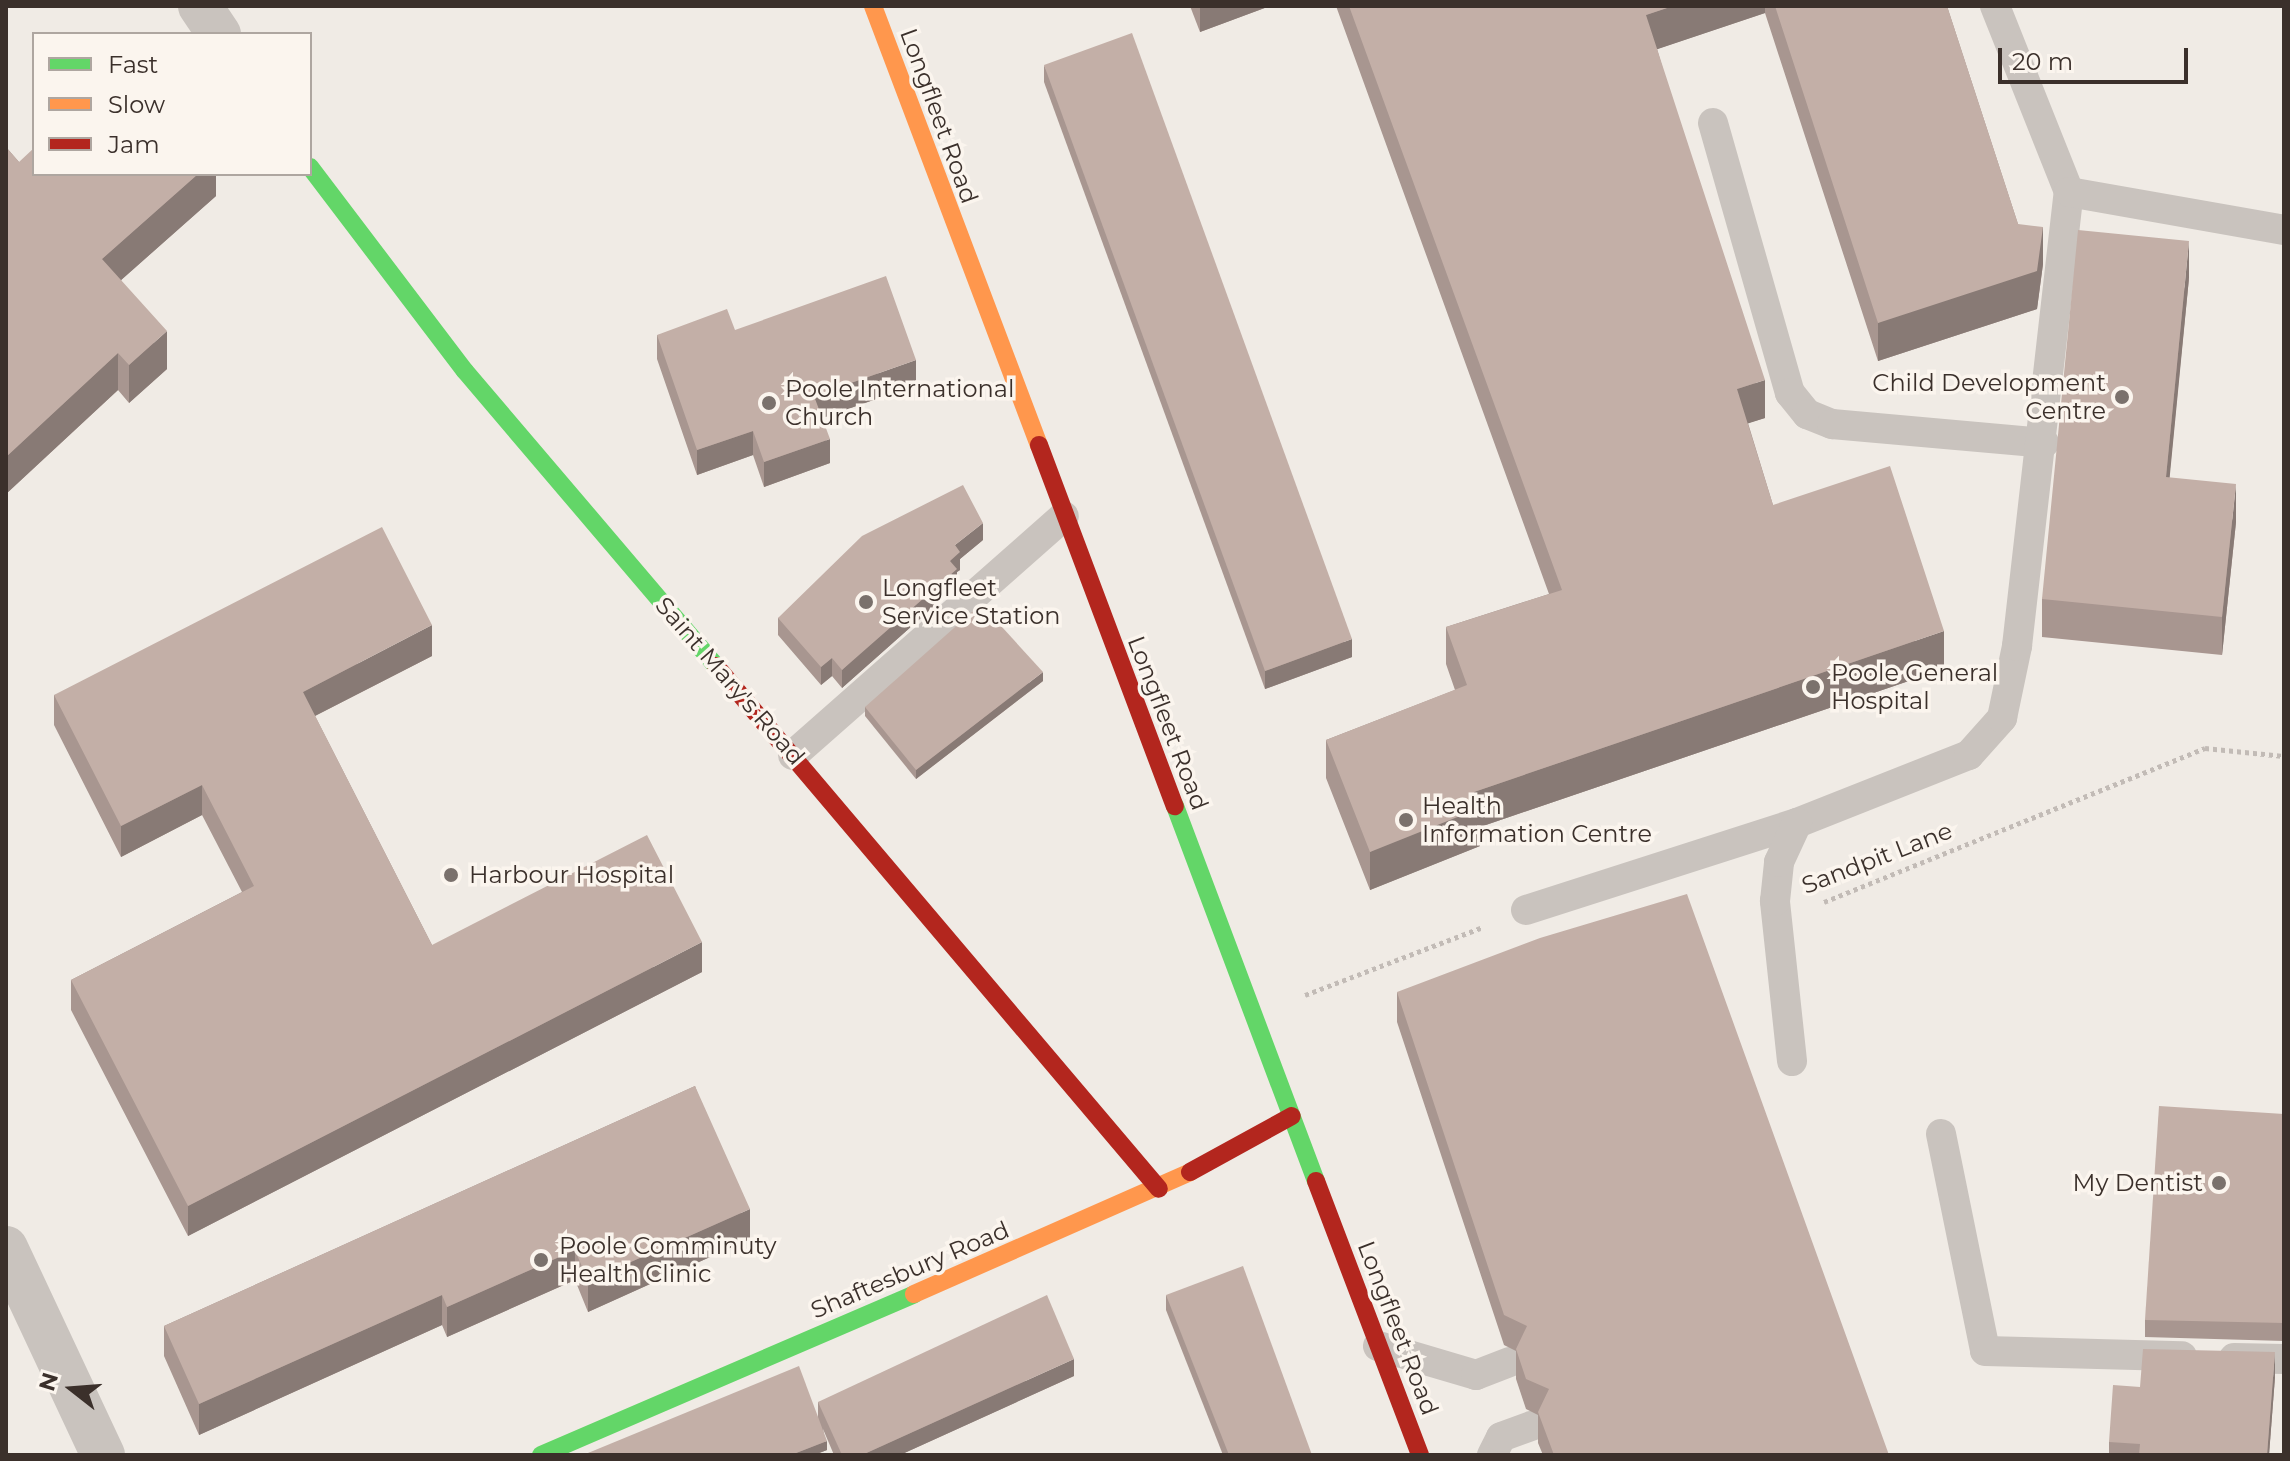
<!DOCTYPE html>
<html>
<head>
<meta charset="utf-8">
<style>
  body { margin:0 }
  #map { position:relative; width:2290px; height:1461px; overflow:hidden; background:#f0ebe5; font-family:Montserrat,sans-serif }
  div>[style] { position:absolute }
  .path>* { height:5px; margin-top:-2.5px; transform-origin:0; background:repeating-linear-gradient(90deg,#c2bbb6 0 4px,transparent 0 8px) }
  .lane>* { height:30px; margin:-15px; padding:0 15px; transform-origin:15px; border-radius:15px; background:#c9c3be }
  .street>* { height:44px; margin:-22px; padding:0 22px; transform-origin:22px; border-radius:22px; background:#c9c3be }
  .fast>* { height:18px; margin:-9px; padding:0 9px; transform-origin:9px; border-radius:9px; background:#63d668 }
  .slow>* { height:18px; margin:-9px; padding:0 9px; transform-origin:9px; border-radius:9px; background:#ff974d }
  .jam>* { height:18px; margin:-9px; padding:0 9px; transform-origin:9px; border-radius:9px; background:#b3261e }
  .wall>* { inset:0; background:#a89690 }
  .shaded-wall>* { inset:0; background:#887a75 }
  .building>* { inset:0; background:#c3afa7 }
  .dots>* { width:22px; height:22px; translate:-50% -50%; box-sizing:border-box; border:4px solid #fbf5ee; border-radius:50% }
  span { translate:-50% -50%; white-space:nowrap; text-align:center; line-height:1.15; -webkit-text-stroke:7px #fbf5ee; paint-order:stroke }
  .street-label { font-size:24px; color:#3b302b }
  .poi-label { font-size:24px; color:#3b302b }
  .right { translate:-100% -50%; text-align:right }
  .left { translate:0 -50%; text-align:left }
  .frame { position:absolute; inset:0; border:8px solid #3b302b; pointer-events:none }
  .legend { position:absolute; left:32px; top:32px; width:280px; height:144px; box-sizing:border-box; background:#fbf5ee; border:2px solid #aea6a0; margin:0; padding:10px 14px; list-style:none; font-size:24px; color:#3b302b }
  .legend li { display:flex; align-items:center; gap:16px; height:40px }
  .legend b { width:40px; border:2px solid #aea6a0 }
  .north { position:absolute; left:32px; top:1349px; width:80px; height:80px; -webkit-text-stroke:6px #fbf5ee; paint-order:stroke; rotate:287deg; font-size:22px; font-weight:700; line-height:32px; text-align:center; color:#3b302b }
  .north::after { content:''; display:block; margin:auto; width:28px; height:36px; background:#3b302b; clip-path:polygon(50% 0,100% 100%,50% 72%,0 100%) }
  .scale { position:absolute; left:1998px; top:48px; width:190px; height:36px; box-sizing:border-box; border:4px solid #3b302b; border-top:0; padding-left:10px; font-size:24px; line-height:28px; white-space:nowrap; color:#3b302b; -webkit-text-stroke:6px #fbf5ee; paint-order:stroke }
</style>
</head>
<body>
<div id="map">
  <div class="path">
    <i style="left:1824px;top:902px;width:411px;rotate:-22deg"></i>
    <i style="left:2205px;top:748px;width:79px;rotate:5.8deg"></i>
    <i style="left:1305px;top:995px;width:191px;rotate:-20.9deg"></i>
  </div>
  <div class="lane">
    <i style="left:1995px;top:6px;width:200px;rotate:68.3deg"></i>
    <i style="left:1713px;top:123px;width:281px;rotate:74.1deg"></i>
    <i style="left:1790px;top:393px;width:27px;rotate:51deg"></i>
    <i style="left:1807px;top:414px;width:27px;rotate:22deg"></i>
    <i style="left:1832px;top:424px;width:213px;rotate:5.1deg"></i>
    <i style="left:793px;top:755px;width:361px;rotate:-41.4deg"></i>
    <i style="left:1526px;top:910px;width:285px;rotate:-17.8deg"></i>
    <i style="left:1797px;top:823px;width:185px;rotate:-21.6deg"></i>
    <i style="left:1969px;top:755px;width:50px;rotate:-48.3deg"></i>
    <i style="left:2002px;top:718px;width:74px;rotate:-78.2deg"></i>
    <i style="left:2017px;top:646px;width:457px;rotate:-83.5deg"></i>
    <i style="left:2069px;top:192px;width:218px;rotate:10deg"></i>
    <i style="left:1792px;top:1061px;width:161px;rotate:-96.1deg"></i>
    <i style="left:1775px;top:901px;width:39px;rotate:-84deg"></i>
    <i style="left:1779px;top:862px;width:43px;rotate:-65.2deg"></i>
    <i style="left:1941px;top:1134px;width:221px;rotate:78.5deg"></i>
    <i style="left:1985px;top:1351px;width:197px;rotate:1.5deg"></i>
    <i style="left:1378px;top:1346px;width:102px;rotate:16.5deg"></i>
    <i style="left:1476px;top:1375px;width:36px;rotate:-21deg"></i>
    <i style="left:2234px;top:1358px;width:50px;rotate:1.1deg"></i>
    <i style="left:1492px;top:1455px;width:20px;rotate:-63deg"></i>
    <i style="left:1501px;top:1437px;width:33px;rotate:-20deg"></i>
  </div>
  <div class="street">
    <i style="left:200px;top:6px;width:34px;rotate:56deg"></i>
    <i style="left:6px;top:1248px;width:229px;rotate:64.9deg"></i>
  </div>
  <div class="fast">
    <i style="left:310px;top:167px;width:256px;rotate:52.8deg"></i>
    <i style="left:465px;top:371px;width:387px;rotate:49.6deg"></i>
    <i style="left:1175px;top:806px;width:401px;rotate:69.4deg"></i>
    <i style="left:541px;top:1455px;width:406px;rotate:-23.3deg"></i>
  </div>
  <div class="slow">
    <i style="left:873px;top:6px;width:469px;rotate:69.3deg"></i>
    <i style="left:914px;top:1294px;width:302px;rotate:-23.8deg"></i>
  </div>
  <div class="jam">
    <i style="left:1039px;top:445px;width:386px;rotate:69.4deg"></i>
    <i style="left:716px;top:666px;width:685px;rotate:49.73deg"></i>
    <i style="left:1190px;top:1172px;width:116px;rotate:-28.8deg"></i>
    <i style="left:1316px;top:1181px;width:293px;rotate:69.2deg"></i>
  </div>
  <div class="wall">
    <i style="clip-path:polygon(1190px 6px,1270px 6px,1200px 32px)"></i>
    <i style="clip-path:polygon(1336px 6px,1947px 6px,2018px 224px,2043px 264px,2037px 309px,1878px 361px,1765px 13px,1657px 49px,1765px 418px,1748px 423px,1773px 505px,1944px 669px,1480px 827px,1480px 846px,1370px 890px,1326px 778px,1326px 740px,1455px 690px,1446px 664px,1446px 627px,1549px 594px)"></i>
    <i style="clip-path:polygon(1044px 65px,1352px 657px,1265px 689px,1044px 82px)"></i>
    <i style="clip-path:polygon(6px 147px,19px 162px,216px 174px,216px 196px,121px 280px,167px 369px,129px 403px,118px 390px,6px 494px)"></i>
    <i style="clip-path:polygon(2189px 278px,2169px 478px,2236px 522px,2222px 655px,2042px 637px,2042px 599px)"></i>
    <i style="clip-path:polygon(735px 330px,916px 385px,822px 418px,830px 463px,764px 487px,753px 455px,697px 475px,657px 359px,657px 335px)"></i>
    <i style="clip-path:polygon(983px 540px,960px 559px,960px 570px,957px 572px,957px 586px,842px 688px,832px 676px,821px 685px,778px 635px,778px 618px)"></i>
    <i style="clip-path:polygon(432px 656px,315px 716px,432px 945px,702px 972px,188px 1236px,71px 1010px,71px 980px,242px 892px,202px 815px,121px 857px,54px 725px,54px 695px)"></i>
    <i style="clip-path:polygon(1043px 681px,916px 779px,865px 716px,865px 707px)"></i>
    <i style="clip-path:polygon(1397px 992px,1889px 1455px,1543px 1455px,1538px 1443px,1538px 1415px,1526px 1409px,1516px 1379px,1516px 1351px,1504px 1345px,1397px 1022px)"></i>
    <i style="clip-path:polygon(695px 1086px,750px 1239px,588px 1312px,575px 1280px,447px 1337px,442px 1325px,199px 1435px,164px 1356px,164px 1326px)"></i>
    <i style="clip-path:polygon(2284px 1114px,2284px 1341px,2145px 1337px,2145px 1320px)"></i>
    <i style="clip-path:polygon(1166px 1295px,1312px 1455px,1223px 1455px,1166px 1310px)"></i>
    <i style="clip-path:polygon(1074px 1376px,900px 1455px,834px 1455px,823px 1429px,827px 1450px,814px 1455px,588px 1455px,588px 1453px,818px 1418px,818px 1402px)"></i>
    <i style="clip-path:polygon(2275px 1377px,2269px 1455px,2109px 1455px,2109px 1442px,2140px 1387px)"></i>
  </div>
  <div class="shaded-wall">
    <i style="clip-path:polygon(1200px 6px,1270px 6px,1200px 32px)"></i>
    <i style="clip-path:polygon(1673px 6px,1765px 6px,1765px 13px,1646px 53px,1646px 15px)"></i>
    <i style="clip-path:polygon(198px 174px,216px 174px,216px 196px,102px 297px,102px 259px)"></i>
    <i style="clip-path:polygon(2043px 227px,2043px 264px,2037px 309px,1878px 361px,1878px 323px)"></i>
    <i style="clip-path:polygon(2189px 241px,2189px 278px,2166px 515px,2166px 477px)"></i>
    <i style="clip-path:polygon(167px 331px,167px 369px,129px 403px,129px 365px)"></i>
    <i style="clip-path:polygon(118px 353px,118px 390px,6px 494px,6px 457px)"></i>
    <i style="clip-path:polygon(916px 360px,916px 385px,814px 421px,814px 396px)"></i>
    <i style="clip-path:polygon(1765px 380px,1765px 418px,1737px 427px,1737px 389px)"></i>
    <i style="clip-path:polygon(753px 431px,753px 455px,697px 475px,697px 450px)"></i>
    <i style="clip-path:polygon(830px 439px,830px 463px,764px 487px,764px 462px)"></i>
    <i style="clip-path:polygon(2236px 484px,2236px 522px,2222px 655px,2222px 617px)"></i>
    <i style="clip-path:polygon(983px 523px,983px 540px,960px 559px,960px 570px,957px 572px,957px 586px,842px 688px,842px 670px,950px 561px,955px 545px)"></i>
    <i style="clip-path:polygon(432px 625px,432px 656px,303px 722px,303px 692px)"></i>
    <i style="clip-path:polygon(1944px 631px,1944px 669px,1480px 827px,1480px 846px,1370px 890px,1370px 852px,1474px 792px)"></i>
    <i style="clip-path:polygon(1352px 639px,1352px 657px,1265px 689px,1265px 671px)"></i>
    <i style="clip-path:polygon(832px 658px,832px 676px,821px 685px,821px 667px)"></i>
    <i style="clip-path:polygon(1043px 672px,1043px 681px,916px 779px,916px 770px)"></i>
    <i style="clip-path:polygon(202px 785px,202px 815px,121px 857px,121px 826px)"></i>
    <i style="clip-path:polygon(702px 942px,702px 972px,188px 1236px,188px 1206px)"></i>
    <i style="clip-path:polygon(750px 1209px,750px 1239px,588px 1312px,588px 1281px)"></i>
    <i style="clip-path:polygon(575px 1250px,575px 1280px,447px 1337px,447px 1307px)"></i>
    <i style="clip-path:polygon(442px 1295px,442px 1325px,199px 1435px,199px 1404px)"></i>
    <i style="clip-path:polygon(2275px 1352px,2275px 1377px,2269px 1455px,2267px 1455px)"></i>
    <i style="clip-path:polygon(1074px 1359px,1074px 1376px,900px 1455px,862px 1455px)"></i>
    <i style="clip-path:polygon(827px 1441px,827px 1450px,814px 1455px,791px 1455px)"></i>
  </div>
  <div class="building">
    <i style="clip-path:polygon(1349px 6px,1673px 6px,1646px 15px,1765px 380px,1737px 389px,1773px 505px,1890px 466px,1944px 631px,1474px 792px,1480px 808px,1370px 852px,1326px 740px,1467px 685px,1446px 627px,1562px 590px)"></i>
    <i style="clip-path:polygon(1775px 6px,1947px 6px,2018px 224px,2043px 227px,2037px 271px,1878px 323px)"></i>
    <i style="clip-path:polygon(1132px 33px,1352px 639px,1265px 671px,1044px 65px)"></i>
    <i style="clip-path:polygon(6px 147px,19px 162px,34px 148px,34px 174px,198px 174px,102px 259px,167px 331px,129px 365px,118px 353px,6px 457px)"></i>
    <i style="clip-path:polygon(2078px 230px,2189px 241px,2166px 477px,2236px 484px,2222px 617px,2042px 599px)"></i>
    <i style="clip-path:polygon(886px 276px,916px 360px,814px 396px,830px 439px,764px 462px,753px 431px,697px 450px,657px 335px,727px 309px,735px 330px)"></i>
    <i style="clip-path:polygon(963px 485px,983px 523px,955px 545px,960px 552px,950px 561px,957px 569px,842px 670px,832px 658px,821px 667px,778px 618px,862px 536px)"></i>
    <i style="clip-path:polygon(382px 527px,432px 625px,303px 692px,432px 945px,647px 835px,702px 942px,188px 1206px,71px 980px,254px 886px,202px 785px,121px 826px,54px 695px)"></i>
    <i style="clip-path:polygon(981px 604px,1043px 672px,916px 770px,865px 707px)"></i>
    <i style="clip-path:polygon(1687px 894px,1889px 1455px,1554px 1455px,1538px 1412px,1549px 1389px,1526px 1379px,1516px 1349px,1527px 1326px,1504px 1315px,1397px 992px,1540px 938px)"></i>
    <i style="clip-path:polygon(695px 1086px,750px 1209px,588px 1281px,575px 1250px,447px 1307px,442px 1295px,199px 1404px,164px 1326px)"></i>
    <i style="clip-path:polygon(2159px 1106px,2284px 1114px,2284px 1323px,2145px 1320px)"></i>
    <i style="clip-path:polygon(1243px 1266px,1312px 1455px,1229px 1455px,1166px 1295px)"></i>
    <i style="clip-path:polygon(1047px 1295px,1074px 1359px,862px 1455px,842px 1455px,818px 1402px)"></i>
    <i style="clip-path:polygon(2143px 1349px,2275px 1352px,2267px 1455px,2139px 1455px,2140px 1444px,2109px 1442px,2113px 1385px,2140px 1387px)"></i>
    <i style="clip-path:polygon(799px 1366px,827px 1441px,791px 1455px,589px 1455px,588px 1453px)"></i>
  </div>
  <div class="dots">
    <i style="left:2122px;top:397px;background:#7a716c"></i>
    <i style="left:769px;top:403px;background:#7a716c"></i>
    <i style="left:866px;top:602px;background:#7a716c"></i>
    <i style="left:1813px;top:687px;background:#7a716c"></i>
    <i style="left:1406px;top:820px;background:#7a716c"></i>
    <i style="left:451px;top:875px;background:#7a716c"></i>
    <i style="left:2219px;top:1183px;background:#7a716c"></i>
    <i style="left:541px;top:1260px;background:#7a716c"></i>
  </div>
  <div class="street-label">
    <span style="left:939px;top:116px;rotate:70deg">Longfleet Road</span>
    <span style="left:730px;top:681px;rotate:49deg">Saint Mary's Road</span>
    <span style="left:1168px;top:723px;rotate:69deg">Longfleet Road</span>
    <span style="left:1877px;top:858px;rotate:-21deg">Sandpit Lane</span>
    <span style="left:910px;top:1270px;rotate:-23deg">Shaftesbury Road</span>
    <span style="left:1398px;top:1328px;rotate:69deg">Longfleet Road</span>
  </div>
  <div class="poi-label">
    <span class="right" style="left:2106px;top:397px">Child Development<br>Centre</span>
    <span class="left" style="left:785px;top:403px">Poole International<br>Church</span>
    <span class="left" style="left:882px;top:602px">Longfleet<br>Service Station</span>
    <span class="left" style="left:1831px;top:687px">Poole General<br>Hospital</span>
    <span class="left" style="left:1422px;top:820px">Health<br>Information Centre</span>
    <span class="left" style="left:469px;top:875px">Harbour Hospital</span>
    <span class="right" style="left:2203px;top:1183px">My Dentist</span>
    <span class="left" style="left:559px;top:1260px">Poole Comminuty<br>Health Clinic</span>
  </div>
  <div class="frame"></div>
  <ul class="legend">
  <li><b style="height:10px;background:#63d668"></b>Fast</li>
  <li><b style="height:10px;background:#ff974d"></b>Slow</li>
  <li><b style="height:10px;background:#b3261e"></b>Jam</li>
  </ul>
  <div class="north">N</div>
  <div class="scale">20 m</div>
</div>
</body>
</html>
